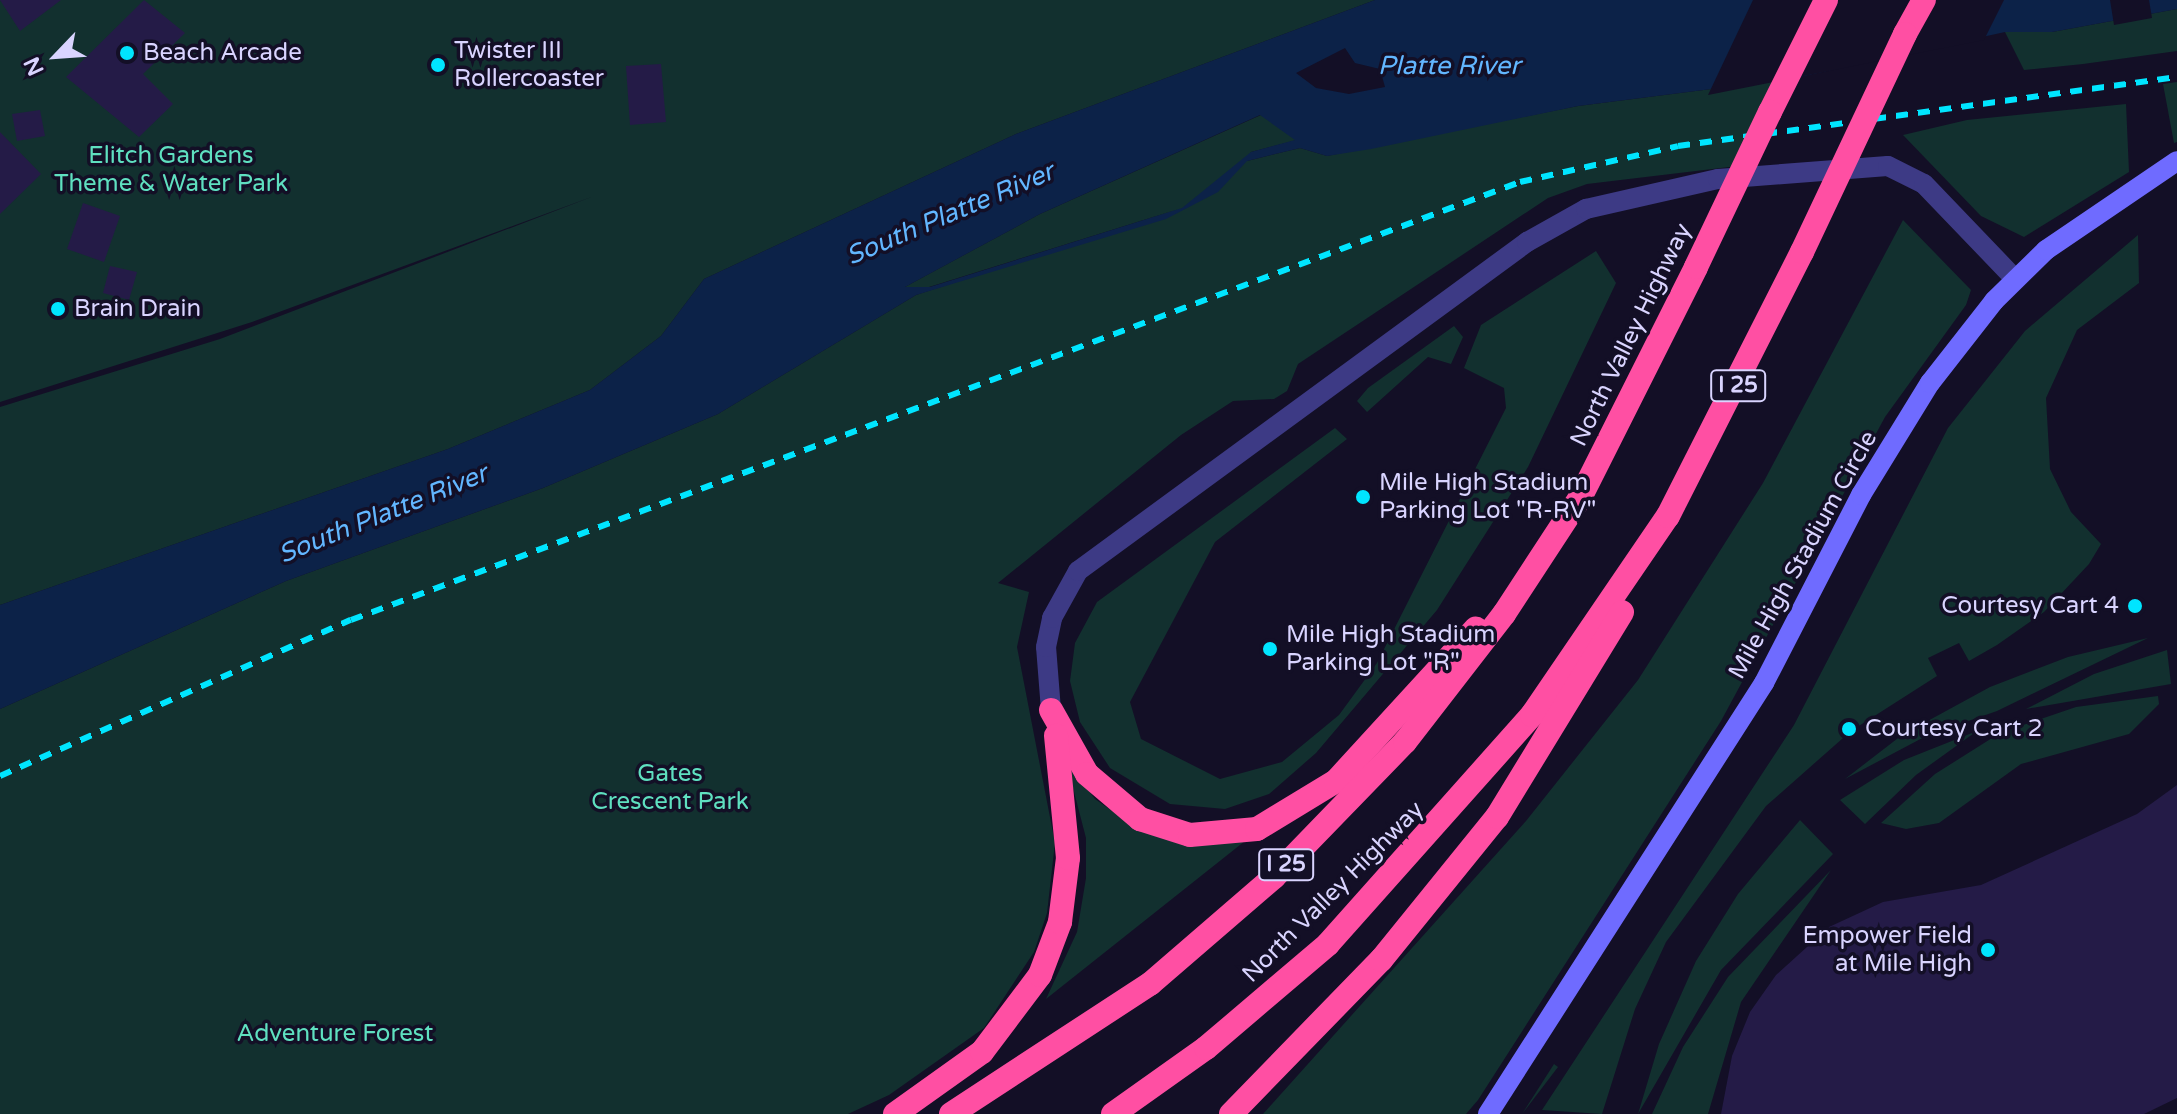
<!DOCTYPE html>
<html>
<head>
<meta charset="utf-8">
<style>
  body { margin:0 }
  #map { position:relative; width:2177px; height:1114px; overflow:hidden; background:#130f26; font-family:"Varela Round",sans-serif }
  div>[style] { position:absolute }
  .green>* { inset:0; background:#12302f }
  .water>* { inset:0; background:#0c2248 }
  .pier>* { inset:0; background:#130f26 }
  .building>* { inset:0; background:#241b47 }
  .street>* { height:20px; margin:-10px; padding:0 10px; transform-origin:10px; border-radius:10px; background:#3d3a85 }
  .secondary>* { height:20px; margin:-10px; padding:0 10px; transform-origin:10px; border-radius:10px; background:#6f6bff }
  .highway>* { height:24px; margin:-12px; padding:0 12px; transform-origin:12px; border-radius:12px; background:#ff4fa3 }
  .rail>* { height:6px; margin-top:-3px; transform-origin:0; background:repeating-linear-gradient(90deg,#00e5ff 0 12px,transparent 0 22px) }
  .highway-bridge>* { height:24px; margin:-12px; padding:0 12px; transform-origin:12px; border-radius:12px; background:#ff4fa3 }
  .dots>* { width:22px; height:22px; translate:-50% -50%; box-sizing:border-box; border:4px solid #130f26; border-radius:50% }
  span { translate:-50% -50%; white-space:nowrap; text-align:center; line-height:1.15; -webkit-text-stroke:7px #130f26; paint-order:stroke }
  .shield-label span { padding:2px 6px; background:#130f26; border:2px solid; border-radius:6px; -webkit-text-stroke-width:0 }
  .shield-label { font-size:22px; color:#d9d4ff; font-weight:700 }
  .poi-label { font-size:24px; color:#d9d4ff }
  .left { translate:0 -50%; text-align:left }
  .right { translate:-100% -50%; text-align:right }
  .park-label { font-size:24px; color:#5fe0c0 }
  .street-label { font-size:24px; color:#d9d4ff }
  .water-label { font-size:26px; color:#62b6ff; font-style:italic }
  .north { position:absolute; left:16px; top:16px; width:80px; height:80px; -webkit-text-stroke:6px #130f26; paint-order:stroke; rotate:245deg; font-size:22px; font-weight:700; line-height:32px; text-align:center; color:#d9d4ff }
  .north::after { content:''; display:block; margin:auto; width:28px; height:36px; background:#d9d4ff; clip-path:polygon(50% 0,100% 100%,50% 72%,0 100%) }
</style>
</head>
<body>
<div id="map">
  <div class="green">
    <i style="clip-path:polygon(0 0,1375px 0,1016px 134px,704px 279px,661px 336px,590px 390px,448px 449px,0 605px,0 407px,220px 339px,594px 196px,252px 322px,0 402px)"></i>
    <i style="clip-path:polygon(2177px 9px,2177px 51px,2083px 64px,2024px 70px,2005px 32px,2052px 32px)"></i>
    <i style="clip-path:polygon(1790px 79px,1746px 165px,1587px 184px,1548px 198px,1298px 364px,1287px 391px,1274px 399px,1233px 401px,1181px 435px,998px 583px,1029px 592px,1017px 647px,1055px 843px,1047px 913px,1034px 952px,984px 1028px,889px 1095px,848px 1114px,0 1114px,0 709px,286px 581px,543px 488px,718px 414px,916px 295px,1179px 209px,929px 287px,903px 288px,1040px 214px,1261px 115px,1297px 140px,1251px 152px,1247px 161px,1300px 148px,1327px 156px,1578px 106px)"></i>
    <i style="clip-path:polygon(2177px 82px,2177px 142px,2174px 143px,2163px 84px)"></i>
    <i style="clip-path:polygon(2126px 104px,2129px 172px,2024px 237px,1981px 216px,1903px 135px,1967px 120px)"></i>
    <i style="clip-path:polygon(1903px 220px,1971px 290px,1966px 305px,1885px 417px,1721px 721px,1478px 1100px,1466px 1114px,1263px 1114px,1526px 821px,1638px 680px,1763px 483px)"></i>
    <i style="clip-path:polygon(2138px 235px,2139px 283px,2077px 330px,2046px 398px,2050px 469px,2071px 512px,2101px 544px,2089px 564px,2044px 612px,1997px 645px,1969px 661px,1959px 643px,1928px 658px,1937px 676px,1851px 731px,1766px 806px,1666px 942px,1635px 1009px,1602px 1114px,1542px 1110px,1794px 725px,1948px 428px,2025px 331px)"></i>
    <i style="clip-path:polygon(1596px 251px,1616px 283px,1528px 467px,1437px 610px,1316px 753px,1269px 794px,1225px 809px,1170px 804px,1110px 768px,1080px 722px,1070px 681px,1075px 643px,1097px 602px,1335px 428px,1347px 439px,1215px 542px,1130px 702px,1141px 739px,1220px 779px,1282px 762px,1339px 715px,1377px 663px,1506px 408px,1504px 388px,1464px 368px,1481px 325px)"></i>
    <i style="clip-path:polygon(1454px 326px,1463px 337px,1451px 364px,1428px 357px,1367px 412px,1357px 401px,1368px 388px)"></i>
    <i style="clip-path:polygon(2148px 638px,1997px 711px,1928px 735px,1845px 779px,1902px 735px,1990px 687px,2068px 657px)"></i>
    <i style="clip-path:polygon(2167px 650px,2171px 684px,2026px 709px,2094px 674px)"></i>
    <i style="clip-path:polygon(2158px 696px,2159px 704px,2129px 734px,2021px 764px,1939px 823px,1906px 829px,1881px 823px,1935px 774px,2000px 733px,2076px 707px)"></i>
    <i style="clip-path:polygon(1977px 731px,1916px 775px,1865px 824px,1840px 800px,1904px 760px)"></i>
    <i style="clip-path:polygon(1066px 761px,1095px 799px,1125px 820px,1245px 841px,1046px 999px,1077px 932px,1086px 878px,1086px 838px)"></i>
    <i style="clip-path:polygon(1800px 820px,1833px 854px,1721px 970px,1638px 1114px,1659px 1044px,1696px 961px,1738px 894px)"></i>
    <i style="clip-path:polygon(1831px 870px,1741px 1002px,1708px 1114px,1652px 1114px,1683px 1047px,1728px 977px)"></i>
    <i style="clip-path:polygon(1554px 1064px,1558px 1067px,1522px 1114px)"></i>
  </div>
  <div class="water">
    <i style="clip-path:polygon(evenodd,1375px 0,2177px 0,2177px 9px,2052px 32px,2005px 32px,1790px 79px,1578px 106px,1371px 149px,1327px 156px,1300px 148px,1247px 161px,1218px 192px,1166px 219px,916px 295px,718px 414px,543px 488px,286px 581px,0 709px,0 605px,448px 449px,590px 390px,661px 336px,704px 279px,1016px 134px,1375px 0,1345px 48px,1355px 63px,1380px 69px,1385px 87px,1349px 94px,1316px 88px,1296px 73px,1345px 48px,1375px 0,1260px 115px,1295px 140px,1251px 152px,1182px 208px,930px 287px,905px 287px,1040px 214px,1260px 115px)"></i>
  </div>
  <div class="pier">
    <i style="clip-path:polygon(1753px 0,2004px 0,1984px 40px,1708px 95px)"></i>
    <i style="clip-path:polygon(2110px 0,2149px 0,2152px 18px,2114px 25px)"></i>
  </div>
  <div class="building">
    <i style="clip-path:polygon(0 0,61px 0,20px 31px)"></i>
    <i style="clip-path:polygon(144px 0,185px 33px,143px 74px,173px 104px,139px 137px,66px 77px)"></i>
    <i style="clip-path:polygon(661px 64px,666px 122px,630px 125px,626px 66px)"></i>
    <i style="clip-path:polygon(40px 110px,45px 136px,17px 141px,12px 114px)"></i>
    <i style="clip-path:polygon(0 132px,41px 174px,0 214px)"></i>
    <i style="clip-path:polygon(83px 203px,120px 216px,104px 262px,67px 249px)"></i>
    <i style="clip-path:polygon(110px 266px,137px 272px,129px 300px,103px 293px)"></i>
    <i style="clip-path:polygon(2177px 785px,2177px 1098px,2144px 1114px,1721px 1114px,1732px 1056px,1750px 1012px,1776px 975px,1829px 927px,1883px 902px,1981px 885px,2137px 814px)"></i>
  </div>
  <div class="street">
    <i style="left:1051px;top:710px;width:63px;rotate:-94.5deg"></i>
    <i style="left:1046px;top:647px;width:30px;rotate:-78deg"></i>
    <i style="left:1052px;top:618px;width:54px;rotate:-61deg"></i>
    <i style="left:1078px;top:571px;width:557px;rotate:-36.23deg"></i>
    <i style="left:1527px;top:242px;width:68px;rotate:-29.2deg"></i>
    <i style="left:1586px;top:209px;width:135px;rotate:-12.8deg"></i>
    <i style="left:1718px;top:179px;width:170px;rotate:-4.4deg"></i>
    <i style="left:1888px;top:166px;width:40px;rotate:26.6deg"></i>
    <i style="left:1924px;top:184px;width:130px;rotate:46.2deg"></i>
  </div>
  <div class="secondary">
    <i style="left:1488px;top:1114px;width:512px;rotate:-57.37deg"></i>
    <i style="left:1764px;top:683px;width:212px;rotate:-62.7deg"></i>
    <i style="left:1861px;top:495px;width:132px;rotate:-58.4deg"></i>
    <i style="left:1930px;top:383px;width:104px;rotate:-52deg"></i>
    <i style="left:1994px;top:301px;width:73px;rotate:-44.4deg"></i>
    <i style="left:2046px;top:250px;width:158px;rotate:-34.2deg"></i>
  </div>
  <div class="highway">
    <i style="left:1905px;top:34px;width:39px;rotate:-61deg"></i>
    <i style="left:1770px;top:112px;width:125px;rotate:-63.4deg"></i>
    <i style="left:1051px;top:710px;width:73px;rotate:60.6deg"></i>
    <i style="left:1087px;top:774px;width:70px;rotate:40.3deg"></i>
    <i style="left:1140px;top:819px;width:52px;rotate:17.7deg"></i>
    <i style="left:1190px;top:835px;width:67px;rotate:-5.1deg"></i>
    <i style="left:1257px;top:829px;width:92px;rotate:-31.3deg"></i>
    <i style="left:1336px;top:781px;width:207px;rotate:-47.5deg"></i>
    <i style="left:895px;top:1114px;width:107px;rotate:-35.5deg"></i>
    <i style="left:982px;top:1052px;width:96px;rotate:-53deg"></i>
    <i style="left:1040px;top:975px;width:57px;rotate:-69.3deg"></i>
    <i style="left:1060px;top:922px;width:64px;rotate:-82.9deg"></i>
    <i style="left:1068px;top:858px;width:123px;rotate:-95.6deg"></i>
    <i style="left:951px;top:1114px;width:238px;rotate:-33.2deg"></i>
    <i style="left:1150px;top:984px;width:164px;rotate:-40.8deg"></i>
    <i style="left:1274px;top:877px;width:188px;rotate:-45.9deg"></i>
    <i style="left:1405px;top:742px;width:162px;rotate:-52.3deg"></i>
    <i style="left:1504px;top:614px;width:139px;rotate:-56.8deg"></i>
    <i style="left:1580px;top:498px;width:258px;rotate:-63.3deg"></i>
    <i style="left:1113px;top:1114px;width:114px;rotate:-35.4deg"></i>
    <i style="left:1206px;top:1048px;width:160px;rotate:-40.4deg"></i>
    <i style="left:1328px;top:944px;width:307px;rotate:-48.3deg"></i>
    <i style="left:1532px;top:715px;width:241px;rotate:-55.7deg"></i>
    <i style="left:1668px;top:516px;width:296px;rotate:-63.1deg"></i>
    <i style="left:1231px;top:1114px;width:215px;rotate:-45.8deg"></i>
    <i style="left:1381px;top:960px;width:184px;rotate:-51deg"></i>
    <i style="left:1497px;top:817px;width:240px;rotate:-58.6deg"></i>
  </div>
  <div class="rail">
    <i style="left:0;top:776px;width:384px;rotate:-24deg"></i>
    <i style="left:351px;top:620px;width:1248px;rotate:-20.54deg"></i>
    <i style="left:1520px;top:182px;width:162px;rotate:-12.8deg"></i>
    <i style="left:1678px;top:146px;width:504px;rotate:-7.87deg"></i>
  </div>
  <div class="highway-bridge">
    <i style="left:1802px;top:252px;width:241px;rotate:-64.7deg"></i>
    <i style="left:1696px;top:267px;width:172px;rotate:-64.5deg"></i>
  </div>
  <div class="dots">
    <i style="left:127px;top:53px;background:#00e5ff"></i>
    <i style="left:438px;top:65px;background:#00e5ff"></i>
    <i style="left:58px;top:309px;background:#00e5ff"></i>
    <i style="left:1363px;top:497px;background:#00e5ff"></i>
    <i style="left:2135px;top:606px;background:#00e5ff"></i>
    <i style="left:1270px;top:649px;background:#00e5ff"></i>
    <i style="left:1849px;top:729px;background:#00e5ff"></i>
    <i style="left:1988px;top:950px;background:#00e5ff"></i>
  </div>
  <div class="shield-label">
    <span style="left:1738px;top:386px">I 25</span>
    <span style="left:1286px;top:865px">I 25</span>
  </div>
  <div class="poi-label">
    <span class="left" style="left:454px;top:65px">Twister III<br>Rollercoaster</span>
    <span class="left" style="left:143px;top:53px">Beach Arcade</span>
    <span class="left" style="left:74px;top:309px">Brain Drain</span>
    <span class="left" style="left:1379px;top:497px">Mile High Stadium<br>Parking Lot "R-RV"</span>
    <span class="right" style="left:2119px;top:606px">Courtesy Cart 4</span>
    <span class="left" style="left:1286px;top:649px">Mile High Stadium<br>Parking Lot "R"</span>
    <span class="left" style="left:1865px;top:729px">Courtesy Cart 2</span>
    <span class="right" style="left:1972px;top:950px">Empower Field<br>at Mile High</span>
  </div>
  <div class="park-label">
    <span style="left:171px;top:170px">Elitch Gardens<br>Theme &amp; Water Park</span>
    <span style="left:670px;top:788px">Gates<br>Crescent Park</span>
    <span style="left:335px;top:1034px">Adventure Forest</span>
  </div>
  <div class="street-label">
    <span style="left:1631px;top:335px;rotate:-64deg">North Valley Highway</span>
    <span style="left:1803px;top:555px;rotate:-61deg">Mile High Stadium Circle</span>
    <span style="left:1333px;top:892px;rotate:-45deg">North Valley Highway</span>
  </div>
  <div class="water-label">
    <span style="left:1449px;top:66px">Platte River</span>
    <span style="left:950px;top:214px;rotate:-23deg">South Platte River</span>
    <span style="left:383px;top:514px;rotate:-22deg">South Platte River</span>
  </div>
  <div class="north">N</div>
</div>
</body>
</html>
